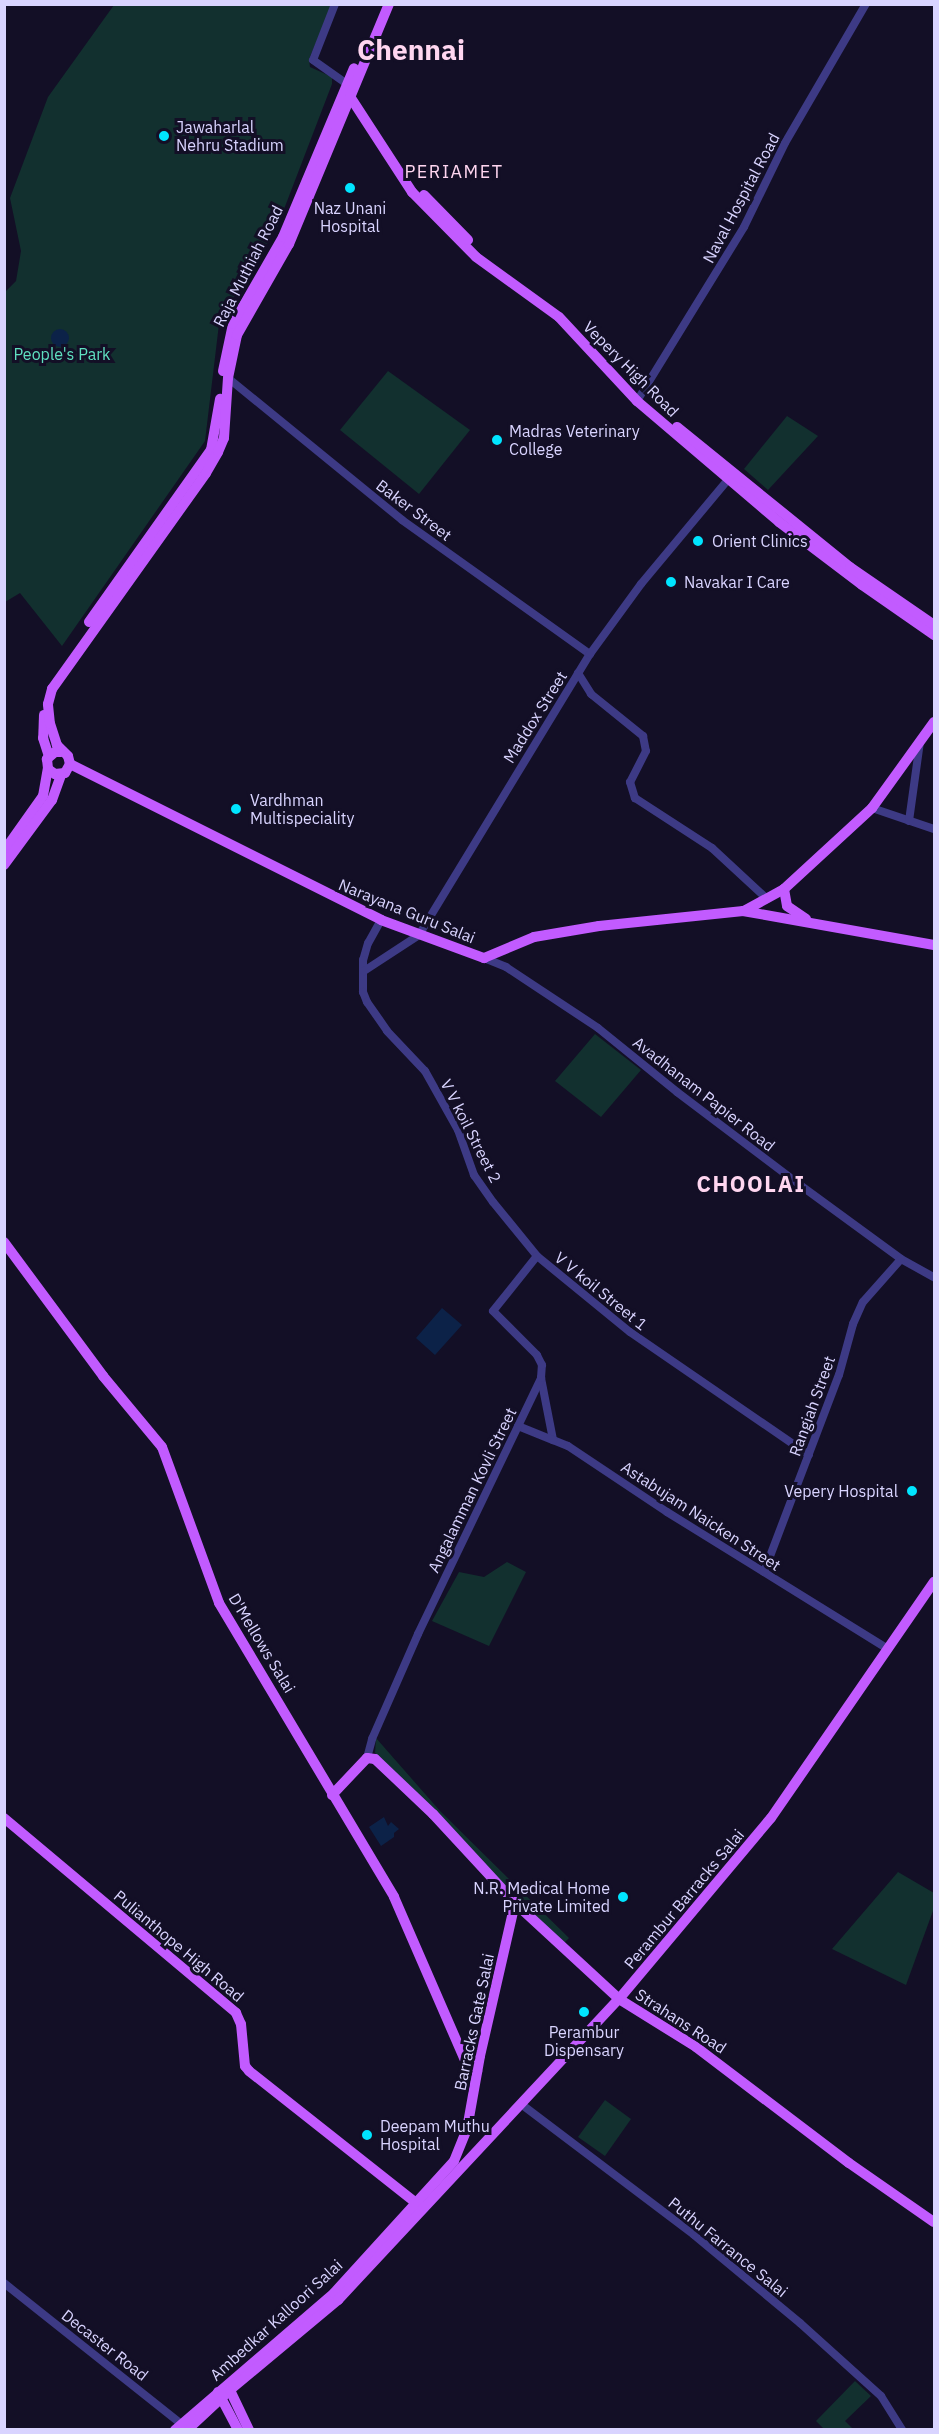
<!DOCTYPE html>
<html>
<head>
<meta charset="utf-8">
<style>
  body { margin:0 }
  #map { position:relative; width:939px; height:2434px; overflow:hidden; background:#130f26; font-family:"IBM Plex Sans",sans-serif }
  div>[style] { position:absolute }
  .green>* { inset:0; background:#12302f }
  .water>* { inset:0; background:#0c2248 }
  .round { border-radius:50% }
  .minor>* { height:8px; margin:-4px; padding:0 4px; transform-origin:4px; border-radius:4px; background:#3d3a85 }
  .major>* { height:10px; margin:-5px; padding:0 5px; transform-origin:5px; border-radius:5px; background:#c25bff }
  .dots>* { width:16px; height:16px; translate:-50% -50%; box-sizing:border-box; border:3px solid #130f26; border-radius:50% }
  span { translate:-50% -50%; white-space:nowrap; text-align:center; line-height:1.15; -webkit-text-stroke:6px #130f26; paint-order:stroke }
  .poi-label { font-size:16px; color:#d9d4ff }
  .left { translate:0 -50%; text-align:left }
  .right { translate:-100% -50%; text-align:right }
  .street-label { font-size:16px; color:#d9d4ff }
  .park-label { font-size:16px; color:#5fe0c0 }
  .neighbourhood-label { font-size:18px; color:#ffd6f0; letter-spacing:1.5px }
  .district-label { font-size:22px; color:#ffd6f0; font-weight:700; letter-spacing:1.5px }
  .town-label { font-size:28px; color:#ffd6f0; font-weight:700 }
  .frame { position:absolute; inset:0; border:6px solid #d9d4ff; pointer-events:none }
</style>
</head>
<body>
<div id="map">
  <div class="green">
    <i style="clip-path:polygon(114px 5px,332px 5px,309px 59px,310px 67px,332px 77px,332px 84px,276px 230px,219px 324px,205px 441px,62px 646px,20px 593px,5px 602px,4px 293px,16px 281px,21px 251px,10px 198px,48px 97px)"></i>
    <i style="clip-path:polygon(388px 371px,470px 430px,419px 494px,340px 430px)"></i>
    <i style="clip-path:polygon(787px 416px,818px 436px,768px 490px,744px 469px)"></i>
    <i style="clip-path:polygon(595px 1034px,641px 1070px,601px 1117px,555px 1081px)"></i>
    <i style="clip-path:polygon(507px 1562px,526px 1572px,489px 1646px,432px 1621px,459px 1572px,484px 1577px)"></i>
    <i style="clip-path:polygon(376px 1738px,440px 1811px,569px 1938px,563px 1944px,469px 1851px,375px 1753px)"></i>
    <i style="clip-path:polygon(898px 1872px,934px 1893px,934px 1908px,906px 1985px,832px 1949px)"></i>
    <i style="clip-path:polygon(605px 2100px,631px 2119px,605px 2156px,578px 2137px)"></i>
    <i style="clip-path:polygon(855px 2381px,871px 2396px,845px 2421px,853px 2429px,824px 2429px,816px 2421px)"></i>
  </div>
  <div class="water">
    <i class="round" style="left:51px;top:329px;width:18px;height:18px"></i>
    <i style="clip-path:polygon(442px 1308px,462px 1325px,435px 1355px,416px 1338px)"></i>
    <i style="clip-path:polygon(384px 1817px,388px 1826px,391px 1822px,399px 1829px,394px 1833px,394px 1837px,381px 1846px,369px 1827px)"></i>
  </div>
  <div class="minor">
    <i style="left:335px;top:4px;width:60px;rotate:111.4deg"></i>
    <i style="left:313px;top:60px;width:42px;rotate:35.2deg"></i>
    <i style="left:228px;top:378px;width:225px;rotate:39.2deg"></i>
    <i style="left:402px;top:520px;width:231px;rotate:35.5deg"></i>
    <i style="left:637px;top:401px;width:204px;rotate:-58.4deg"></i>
    <i style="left:744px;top:227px;width:93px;rotate:-64deg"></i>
    <i style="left:785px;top:143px;width:161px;rotate:-59.8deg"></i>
    <i style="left:578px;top:673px;width:25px;rotate:58deg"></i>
    <i style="left:591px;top:694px;width:67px;rotate:38.9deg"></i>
    <i style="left:643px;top:736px;width:15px;rotate:79deg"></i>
    <i style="left:646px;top:751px;width:35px;rotate:117deg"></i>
    <i style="left:630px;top:782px;width:17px;rotate:73deg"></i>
    <i style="left:635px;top:798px;width:92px;rotate:33deg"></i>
    <i style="left:712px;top:848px;width:75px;rotate:42.8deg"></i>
    <i style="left:872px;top:808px;width:65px;rotate:18.7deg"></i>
    <i style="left:909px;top:821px;width:80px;rotate:-82.1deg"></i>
    <i style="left:381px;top:920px;width:26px;rotate:119deg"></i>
    <i style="left:368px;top:943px;width:18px;rotate:106deg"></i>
    <i style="left:363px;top:960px;width:32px;rotate:90deg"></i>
    <i style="left:363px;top:992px;width:11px;rotate:68deg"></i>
    <i style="left:367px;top:1002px;width:35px;rotate:55deg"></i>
    <i style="left:387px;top:1031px;width:55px;rotate:46.5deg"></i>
    <i style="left:425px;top:1071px;width:68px;rotate:60.8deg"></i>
    <i style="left:458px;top:1130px;width:48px;rotate:70.4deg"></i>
    <i style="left:474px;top:1175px;width:33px;rotate:55deg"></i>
    <i style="left:493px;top:1202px;width:70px;rotate:50.8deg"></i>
    <i style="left:537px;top:1256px;width:120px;rotate:39.3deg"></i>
    <i style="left:630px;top:1332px;width:217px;rotate:34.5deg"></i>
    <i style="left:484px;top:958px;width:24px;rotate:22deg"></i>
    <i style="left:506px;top:967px;width:110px;rotate:33.5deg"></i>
    <i style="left:598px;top:1028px;width:102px;rotate:39deg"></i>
    <i style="left:677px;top:1092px;width:154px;rotate:37.1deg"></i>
    <i style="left:800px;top:1185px;width:125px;rotate:36.2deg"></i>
    <i style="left:901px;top:1259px;width:38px;rotate:29deg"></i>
    <i style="left:364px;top:971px;width:66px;rotate:-33.2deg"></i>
    <i style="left:419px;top:935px;width:329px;rotate:-58.7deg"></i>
    <i style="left:590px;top:654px;width:87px;rotate:-53.9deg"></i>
    <i style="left:641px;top:584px;width:139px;rotate:-50.2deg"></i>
    <i style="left:541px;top:1378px;width:63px;rotate:79deg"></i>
    <i style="left:553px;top:1440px;width:16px;rotate:22deg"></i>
    <i style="left:568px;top:1446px;width:119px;rotate:33.7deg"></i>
    <i style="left:667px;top:1512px;width:260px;rotate:31.8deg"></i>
    <i style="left:518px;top:1426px;width:38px;rotate:22deg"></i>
    <i style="left:764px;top:1572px;width:211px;rotate:-69.2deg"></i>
    <i style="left:839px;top:1375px;width:53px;rotate:-74.6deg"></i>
    <i style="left:853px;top:1324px;width:24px;rotate:-66deg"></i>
    <i style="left:863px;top:1302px;width:57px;rotate:-48.5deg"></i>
    <i style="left:367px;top:1758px;width:20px;rotate:-75deg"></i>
    <i style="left:372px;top:1739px;width:115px;rotate:-66.3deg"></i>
    <i style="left:418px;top:1634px;width:284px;rotate:-64.3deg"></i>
    <i style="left:541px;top:1378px;width:13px;rotate:-86deg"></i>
    <i style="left:542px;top:1365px;width:11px;rotate:-117deg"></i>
    <i style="left:537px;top:1355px;width:62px;rotate:-135deg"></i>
    <i style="left:493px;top:1311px;width:70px;rotate:-51.3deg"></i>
    <i style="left:521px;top:2104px;width:217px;rotate:37.1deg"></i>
    <i style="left:694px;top:2235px;width:138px;rotate:39.7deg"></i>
    <i style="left:800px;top:2323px;width:109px;rotate:42deg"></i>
    <i style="left:881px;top:2396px;width:40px;rotate:58deg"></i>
    <i style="left:4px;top:2283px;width:230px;rotate:38.5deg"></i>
  </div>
  <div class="major">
    <i style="left:349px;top:95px;width:116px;rotate:57deg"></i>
    <i style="left:412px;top:192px;width:91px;rotate:45.4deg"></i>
    <i style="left:476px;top:257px;width:102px;rotate:35.9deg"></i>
    <i style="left:559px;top:317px;width:115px;rotate:47.1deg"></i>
    <i style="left:637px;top:401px;width:187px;rotate:40.4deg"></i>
    <i style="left:779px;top:522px;width:104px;rotate:37.2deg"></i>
    <i style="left:862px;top:585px;width:88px;rotate:34.8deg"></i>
    <i style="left:424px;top:195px;width:63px;rotate:45.6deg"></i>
    <i style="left:223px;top:371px;width:48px;rotate:-78deg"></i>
    <i style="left:233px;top:324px;width:100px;rotate:-60.1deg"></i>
    <i style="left:283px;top:237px;width:183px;rotate:-67.2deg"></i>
    <i style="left:677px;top:427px;width:223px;rotate:39deg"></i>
    <i style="left:850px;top:567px;width:102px;rotate:34.6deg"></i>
    <i style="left:89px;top:622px;width:211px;rotate:-54.7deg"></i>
    <i style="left:211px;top:450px;width:52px;rotate:-80deg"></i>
    <i style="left:44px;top:715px;width:23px;rotate:92deg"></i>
    <i style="left:43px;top:738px;width:19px;rotate:72deg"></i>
    <i style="left:61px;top:752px;width:6px;rotate:180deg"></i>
    <i style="left:55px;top:752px;width:11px;rotate:139deg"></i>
    <i style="left:47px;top:759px;width:10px;rotate:84deg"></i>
    <i style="left:48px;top:769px;width:9px;rotate:36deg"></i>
    <i style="left:55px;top:774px;width:10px;rotate:-6deg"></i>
    <i style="left:65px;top:773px;width:10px;rotate:-61deg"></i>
    <i style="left:70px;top:764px;width:8px;rotate:-104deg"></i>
    <i style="left:68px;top:756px;width:16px;rotate:-135deg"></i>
    <i style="left:57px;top:745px;width:22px;rotate:-108deg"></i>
    <i style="left:50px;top:724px;width:20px;rotate:-96deg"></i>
    <i style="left:48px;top:704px;width:16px;rotate:-75deg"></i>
    <i style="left:52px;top:689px;width:265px;rotate:-54.5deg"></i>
    <i style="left:206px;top:473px;width:24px;rotate:-60deg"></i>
    <i style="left:218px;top:452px;width:15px;rotate:-67deg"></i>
    <i style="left:224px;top:438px;width:60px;rotate:-86.2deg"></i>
    <i style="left:228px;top:378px;width:44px;rotate:-78.2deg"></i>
    <i style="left:237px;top:335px;width:105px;rotate:-60.3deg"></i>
    <i style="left:289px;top:244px;width:260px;rotate:-67.4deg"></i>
    <i style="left:70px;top:764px;width:348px;rotate:26.6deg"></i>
    <i style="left:381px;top:920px;width:110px;rotate:20.3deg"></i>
    <i style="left:484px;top:958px;width:54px;rotate:-22.8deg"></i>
    <i style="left:534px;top:937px;width:66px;rotate:-9.6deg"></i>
    <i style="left:599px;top:926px;width:145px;rotate:-5.9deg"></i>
    <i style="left:743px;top:911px;width:194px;rotate:10.1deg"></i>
    <i style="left:4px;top:851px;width:67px;rotate:-54.7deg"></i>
    <i style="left:43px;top:796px;width:27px;rotate:-80deg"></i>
    <i style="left:4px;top:865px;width:81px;rotate:-53.6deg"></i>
    <i style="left:52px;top:800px;width:27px;rotate:-70deg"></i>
    <i style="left:784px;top:889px;width:17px;rotate:80deg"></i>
    <i style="left:787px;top:906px;width:23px;rotate:34deg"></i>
    <i style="left:744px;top:911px;width:46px;rotate:-28.8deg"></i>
    <i style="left:784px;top:889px;width:120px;rotate:-42.6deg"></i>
    <i style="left:872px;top:808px;width:106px;rotate:-54.2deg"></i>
    <i style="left:4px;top:1242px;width:167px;rotate:53.5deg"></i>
    <i style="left:103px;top:1376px;width:92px;rotate:50.3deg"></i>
    <i style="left:162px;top:1447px;width:166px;rotate:69.9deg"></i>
    <i style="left:219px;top:1603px;width:342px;rotate:59.2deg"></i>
    <i style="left:394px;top:1897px;width:183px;rotate:66.5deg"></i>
    <i style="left:467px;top:2065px;width:12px;rotate:31deg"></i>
    <i style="left:332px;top:1795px;width:51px;rotate:-46.6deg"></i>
    <i style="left:367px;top:1758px;width:8px;rotate:7deg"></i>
    <i style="left:375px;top:1759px;width:80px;rotate:43.5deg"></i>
    <i style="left:433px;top:1814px;width:121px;rotate:47.3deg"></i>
    <i style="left:515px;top:1903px;width:142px;rotate:42.7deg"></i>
    <i style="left:619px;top:1999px;width:91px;rotate:31.9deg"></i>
    <i style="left:696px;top:2047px;width:192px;rotate:37.2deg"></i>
    <i style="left:849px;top:2163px;width:103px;rotate:34.8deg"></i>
    <i style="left:4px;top:1818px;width:303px;rotate:40deg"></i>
    <i style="left:236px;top:2013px;width:12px;rotate:66deg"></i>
    <i style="left:241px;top:2024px;width:42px;rotate:84.6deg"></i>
    <i style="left:245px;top:2066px;width:6px;rotate:51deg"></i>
    <i style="left:249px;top:2071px;width:218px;rotate:38.3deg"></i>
    <i style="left:228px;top:2386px;width:49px;rotate:64.5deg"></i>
    <i style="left:218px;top:2392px;width:43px;rotate:62.2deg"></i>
    <i style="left:175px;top:2430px;width:210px;rotate:-40.7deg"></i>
    <i style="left:334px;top:2293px;width:178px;rotate:-47.7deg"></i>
    <i style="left:454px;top:2161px;width:35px;rotate:-68deg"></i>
    <i style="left:467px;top:2129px;width:74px;rotate:-79.9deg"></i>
    <i style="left:480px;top:2056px;width:157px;rotate:-77.1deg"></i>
    <i style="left:187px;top:2430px;width:59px;rotate:-42.9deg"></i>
    <i style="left:230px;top:2390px;width:141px;rotate:-39.8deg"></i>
    <i style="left:338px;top:2300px;width:412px;rotate:-47deg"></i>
    <i style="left:619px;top:1999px;width:236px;rotate:-50deg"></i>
    <i style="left:771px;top:1818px;width:287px;rotate:-55.4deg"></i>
  </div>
  <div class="dots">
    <i style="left:164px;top:136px;background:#00e5ff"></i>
    <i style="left:350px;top:188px;background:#00e5ff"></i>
    <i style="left:497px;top:440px;background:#00e5ff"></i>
    <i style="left:698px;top:541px;background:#00e5ff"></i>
    <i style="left:671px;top:582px;background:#00e5ff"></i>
    <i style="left:236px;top:809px;background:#00e5ff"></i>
    <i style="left:912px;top:1491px;background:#00e5ff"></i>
    <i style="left:623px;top:1897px;background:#00e5ff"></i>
    <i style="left:584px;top:2012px;background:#00e5ff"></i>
    <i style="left:367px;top:2135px;background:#00e5ff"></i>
  </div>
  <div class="poi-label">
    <span class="left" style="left:176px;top:136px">Jawaharlal<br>Nehru Stadium</span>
    <span style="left:350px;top:217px">Naz Unani<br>Hospital</span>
    <span class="left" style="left:509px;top:440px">Madras Veterinary<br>College</span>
    <span class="left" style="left:712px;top:541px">Orient Clinics</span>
    <span class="left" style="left:684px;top:582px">Navakar I Care</span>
    <span class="left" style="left:250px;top:809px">Vardhman<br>Multispeciality</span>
    <span class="right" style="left:898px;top:1491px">Vepery Hospital</span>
    <span class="right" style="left:610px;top:1897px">N.R. Medical Home<br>Private Limited</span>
    <span style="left:584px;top:2041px">Perambur<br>Dispensary</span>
    <span class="left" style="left:380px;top:2135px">Deepam Muthu<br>Hospital</span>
  </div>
  <div class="street-label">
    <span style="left:741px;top:198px;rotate:-62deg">Naval Hospital Road</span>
    <span style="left:248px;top:266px;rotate:-63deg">Raja Muthiah Road</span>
    <span style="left:631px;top:369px;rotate:45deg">Vepery High Road</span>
    <span style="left:414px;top:510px;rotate:37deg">Baker Street</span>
    <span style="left:535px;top:717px;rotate:-58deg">Maddox Street</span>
    <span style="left:407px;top:911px;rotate:22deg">Narayana Guru Salai</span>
    <span style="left:704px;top:1094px;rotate:38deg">Avadhanam Papier Road</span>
    <span style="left:471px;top:1131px;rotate:63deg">V V koil Street 2</span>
    <span style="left:601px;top:1291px;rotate:39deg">V V koil Street 1</span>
    <span style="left:812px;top:1406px;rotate:-70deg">Rangiah Street</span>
    <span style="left:472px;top:1490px;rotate:-64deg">Angalamman Kovli Street</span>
    <span style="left:701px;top:1516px;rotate:33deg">Astabujam Naicken Street</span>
    <span style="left:262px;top:1643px;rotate:59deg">D'Mellows Salai</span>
    <span style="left:684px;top:1899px;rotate:-50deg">Perambur Barracks Salai</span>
    <span style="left:179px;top:1946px;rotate:40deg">Pulianthope High Road</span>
    <span style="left:681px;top:2021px;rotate:33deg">Strahans Road</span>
    <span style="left:474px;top:2022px;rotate:-78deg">Barracks Gate Salai</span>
    <span style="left:728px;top:2247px;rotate:39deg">Puthu Farrance Salai</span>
    <span style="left:276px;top:2320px;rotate:-42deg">Ambedkar Kalloori Salai</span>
    <span style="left:105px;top:2345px;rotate:38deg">Decaster Road</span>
  </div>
  <div class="park-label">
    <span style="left:62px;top:354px">People's Park</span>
  </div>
  <div class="neighbourhood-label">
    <span style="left:454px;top:172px">PERIAMET</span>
  </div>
  <div class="district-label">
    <span style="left:751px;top:1184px">CHOOLAI</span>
  </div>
  <div class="town-label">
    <span style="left:411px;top:50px">Chennai</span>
  </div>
  <div class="frame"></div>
</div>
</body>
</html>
